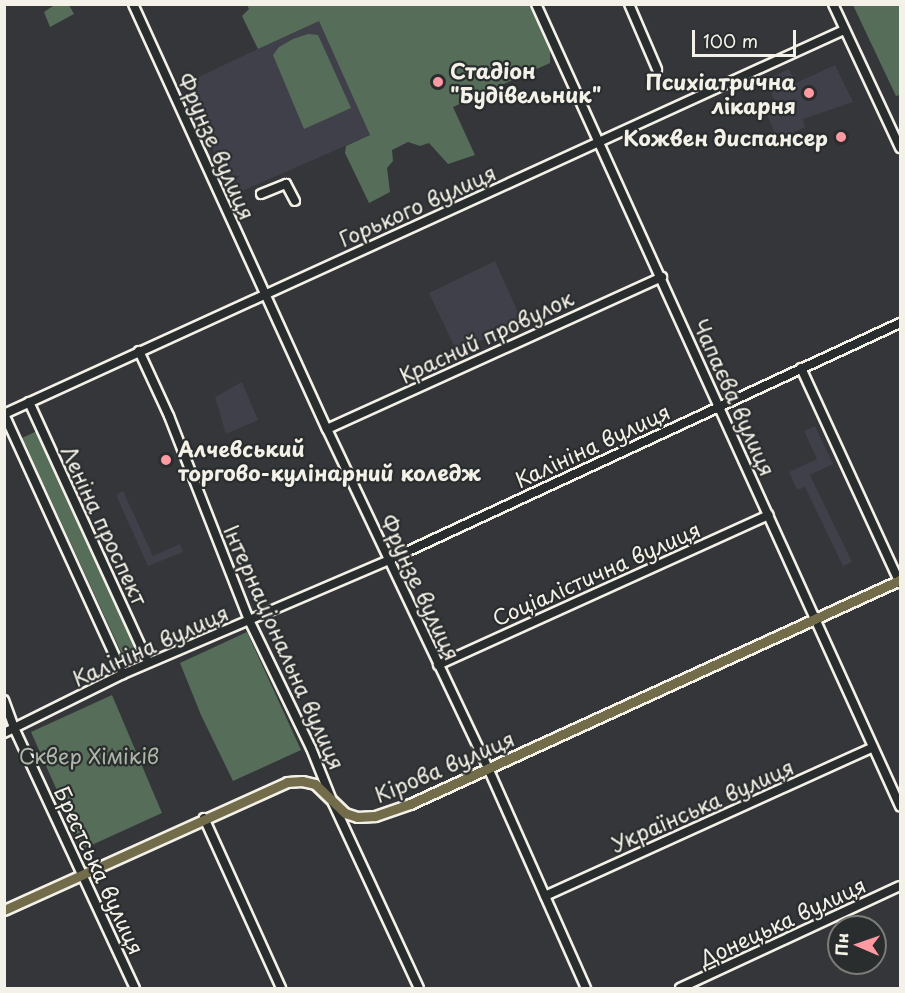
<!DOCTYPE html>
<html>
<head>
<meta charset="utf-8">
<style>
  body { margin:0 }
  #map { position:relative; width:905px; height:993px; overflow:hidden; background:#34363a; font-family:"Playpen Sans",sans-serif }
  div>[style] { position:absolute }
  .built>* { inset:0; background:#3f4049 }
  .green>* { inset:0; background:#566d59 }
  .roads { filter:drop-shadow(2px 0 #f4f1e8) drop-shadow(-2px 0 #f4f1e8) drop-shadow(0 2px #f4f1e8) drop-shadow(0 -2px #f4f1e8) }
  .minor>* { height:8px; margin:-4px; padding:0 4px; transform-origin:4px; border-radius:4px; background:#2a2d2e }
  .major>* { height:9px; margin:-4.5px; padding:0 4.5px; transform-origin:4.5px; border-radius:4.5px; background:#726c4b }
  .dots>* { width:16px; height:16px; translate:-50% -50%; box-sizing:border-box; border:3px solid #2a2d2e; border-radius:50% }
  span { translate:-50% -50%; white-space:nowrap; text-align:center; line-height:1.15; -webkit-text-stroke:4.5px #2a2d2e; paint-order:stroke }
  .poi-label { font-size:21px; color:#f4f1e8; font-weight:700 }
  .left { translate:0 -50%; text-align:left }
  .right { translate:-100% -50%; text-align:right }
  .street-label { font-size:21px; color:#f4f1e8 }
  .park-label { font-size:21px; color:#adb6a8 }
  .frame { position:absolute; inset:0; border:6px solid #f4f1e8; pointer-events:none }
  .north { position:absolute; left:827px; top:915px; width:60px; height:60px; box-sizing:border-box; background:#2a2d2e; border:2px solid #7b7b78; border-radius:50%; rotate:272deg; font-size:16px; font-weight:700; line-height:24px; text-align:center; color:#f4f1e8 }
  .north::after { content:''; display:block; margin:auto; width:21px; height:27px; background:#ff9aa2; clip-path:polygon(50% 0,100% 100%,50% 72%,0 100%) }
  .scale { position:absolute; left:692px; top:30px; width:104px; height:27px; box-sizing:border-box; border:3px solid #f4f1e8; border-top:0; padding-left:8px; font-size:18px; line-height:21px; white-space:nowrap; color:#f4f1e8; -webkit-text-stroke:4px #2a2d2e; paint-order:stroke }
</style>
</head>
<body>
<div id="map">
  <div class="built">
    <i style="clip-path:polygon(319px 20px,370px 135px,233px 195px,184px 84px)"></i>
    <i style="clip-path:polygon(835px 65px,853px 102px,803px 119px,805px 127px,778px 140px,767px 115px,777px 108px,766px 80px,789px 69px,796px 83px)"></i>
    <i style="clip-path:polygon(495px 261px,522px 321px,457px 352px,429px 293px)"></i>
    <i style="clip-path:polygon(242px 382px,258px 420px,226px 434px,215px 397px)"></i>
    <i style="clip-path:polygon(815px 426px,833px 464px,810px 475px,852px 562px,843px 566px,805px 487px,797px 490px,789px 472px,817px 459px,804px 431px)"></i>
    <i style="clip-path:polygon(123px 491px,153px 556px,180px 544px,183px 552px,148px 566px,116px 495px)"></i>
  </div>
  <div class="green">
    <i style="clip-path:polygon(56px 4px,69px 5px,74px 14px,50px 27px,44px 12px)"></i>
    <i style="clip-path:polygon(247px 5px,529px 5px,550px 50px,550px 63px,453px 107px,475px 155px,448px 164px,429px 143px,420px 146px,408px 142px,392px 150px,393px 161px,387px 168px,390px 192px,369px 203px,345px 153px,346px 146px,370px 135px,319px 21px,258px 49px,242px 16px,249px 9px)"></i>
    <i style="clip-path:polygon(853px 5px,900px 5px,900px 95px,896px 96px)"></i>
    <i style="clip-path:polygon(308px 34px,318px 35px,351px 108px,304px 129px,273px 55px,279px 47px,293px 39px)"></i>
    <i style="clip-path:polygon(39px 430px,138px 648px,122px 654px,22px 438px)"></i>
    <i style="clip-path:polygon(247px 632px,301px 750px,233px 781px,201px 715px,180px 663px)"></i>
    <i style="clip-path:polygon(112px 695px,162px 813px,83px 849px,31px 732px)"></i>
  </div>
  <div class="roads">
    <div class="minor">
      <i style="left:133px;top:4px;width:467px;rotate:65.5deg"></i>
      <i style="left:327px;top:429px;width:375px;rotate:64.6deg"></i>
      <i style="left:488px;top:768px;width:241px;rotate:66deg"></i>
      <i style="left:536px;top:4px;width:881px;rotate:65.59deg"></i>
      <i style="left:629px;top:4px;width:71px;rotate:66.7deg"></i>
      <i style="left:833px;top:4px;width:159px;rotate:65deg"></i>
      <i style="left:261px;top:194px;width:27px;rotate:-22deg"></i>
      <i style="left:286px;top:184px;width:19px;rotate:62deg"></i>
      <i style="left:139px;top:351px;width:72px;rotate:65.2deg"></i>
      <i style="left:169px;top:416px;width:219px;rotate:68.6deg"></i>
      <i style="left:249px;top:620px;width:142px;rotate:64.2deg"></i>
      <i style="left:311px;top:748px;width:59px;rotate:68.2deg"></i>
      <i style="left:333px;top:803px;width:204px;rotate:65.1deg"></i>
      <i style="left:801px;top:368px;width:237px;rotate:65.3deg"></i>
      <i style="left:29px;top:402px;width:286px;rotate:65.4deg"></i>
      <i style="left:327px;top:429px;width:368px;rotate:-24.4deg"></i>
      <i style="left:438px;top:665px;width:363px;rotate:-24.4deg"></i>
      <i style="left:123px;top:674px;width:286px;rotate:-114.6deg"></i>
      <i style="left:4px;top:414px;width:924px;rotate:-24.57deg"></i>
      <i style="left:4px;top:700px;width:32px;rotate:70deg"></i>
      <i style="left:15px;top:730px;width:285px;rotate:65.1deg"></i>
      <i style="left:4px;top:733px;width:133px;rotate:-26.4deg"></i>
      <i style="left:123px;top:674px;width:289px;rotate:-23.2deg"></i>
      <i style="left:389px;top:560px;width:563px;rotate:-24.88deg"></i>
      <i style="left:204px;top:818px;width:187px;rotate:65.6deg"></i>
      <i style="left:545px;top:896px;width:360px;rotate:-24.4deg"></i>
      <i style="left:680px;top:988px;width:242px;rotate:-24.9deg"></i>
    </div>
    <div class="major">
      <i style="left:4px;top:910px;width:311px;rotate:-24.3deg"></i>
      <i style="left:287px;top:782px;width:15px;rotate:-4deg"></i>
      <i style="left:302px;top:781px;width:13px;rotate:13deg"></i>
      <i style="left:315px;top:784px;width:42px;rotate:44deg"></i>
      <i style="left:345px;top:813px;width:13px;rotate:18deg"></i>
      <i style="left:357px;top:817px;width:18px;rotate:-3deg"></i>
      <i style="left:375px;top:816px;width:37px;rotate:-19deg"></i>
      <i style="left:410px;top:804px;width:539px;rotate:-24.57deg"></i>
    </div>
  </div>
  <div class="dots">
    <i style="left:438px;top:82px;background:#ff9aa2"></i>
    <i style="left:809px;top:93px;background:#ff9aa2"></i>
    <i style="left:841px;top:137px;background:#ff9aa2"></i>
    <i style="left:166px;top:460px;background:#ff9aa2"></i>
  </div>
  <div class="poi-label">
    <span class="left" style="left:450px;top:82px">Стадіон<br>"Будівельник"</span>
    <span class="right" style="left:796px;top:93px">Психіатрична<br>лікарня</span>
    <span class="right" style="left:828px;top:137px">Кожвен диспансер</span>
    <span class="left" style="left:178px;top:460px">Алчевський<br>торгово-кулінарний коледж</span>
  </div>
  <div class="street-label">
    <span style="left:217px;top:146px;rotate:66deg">Фрунзе вулиця</span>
    <span style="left:417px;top:205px;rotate:-24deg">Горького вулиця</span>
    <span style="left:486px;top:336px;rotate:-25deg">Красний провулок</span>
    <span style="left:735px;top:397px;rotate:66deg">Чапаєва вулиця</span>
    <span style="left:592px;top:445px;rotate:-25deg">Калініна вулиця</span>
    <span style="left:105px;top:525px;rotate:65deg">Леніна проспект</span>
    <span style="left:596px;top:573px;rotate:-24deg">Соціалістична вулиця</span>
    <span style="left:421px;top:587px;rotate:65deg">Фрунзе вулиця</span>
    <span style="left:150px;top:645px;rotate:-24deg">Калініна вулиця</span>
    <span style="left:285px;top:647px;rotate:66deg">Інтернаціональна вулиця</span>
    <span style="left:444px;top:766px;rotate:-23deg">Кірова вулиця</span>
    <span style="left:702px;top:805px;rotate:-24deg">Українська вулиця</span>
    <span style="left:100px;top:870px;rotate:65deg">Брестська вулиця</span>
    <span style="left:782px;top:921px;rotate:-25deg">Донецька вулиця</span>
  </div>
  <div class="park-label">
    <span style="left:89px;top:755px">Сквер Хіміків</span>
  </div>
  <div class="frame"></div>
  <div class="north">Пн</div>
  <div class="scale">100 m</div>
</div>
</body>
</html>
